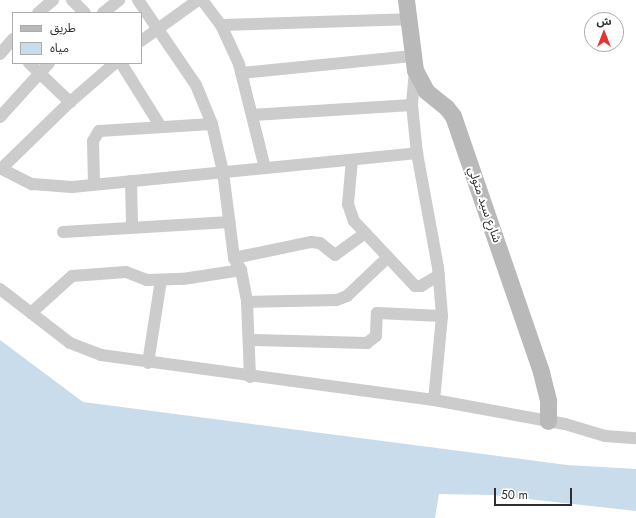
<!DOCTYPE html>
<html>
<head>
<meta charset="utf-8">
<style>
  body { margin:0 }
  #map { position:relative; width:636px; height:518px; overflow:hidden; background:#fff; font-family:Jost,"Noto Sans Arabic",sans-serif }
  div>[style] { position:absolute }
  .water>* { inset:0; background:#c9dcec }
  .street>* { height:12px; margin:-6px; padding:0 6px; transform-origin:6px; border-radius:6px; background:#ccc }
  .secondary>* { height:17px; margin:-8.5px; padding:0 8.5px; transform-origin:8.5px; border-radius:8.5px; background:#b9b9b9 }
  span { translate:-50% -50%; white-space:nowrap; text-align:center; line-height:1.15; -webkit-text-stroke:4px #fff; paint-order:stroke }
  .street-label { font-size:12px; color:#2f2f2f }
  .legend { position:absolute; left:12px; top:12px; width:130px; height:52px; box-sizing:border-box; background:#fff; border:1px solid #acacac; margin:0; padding:5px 7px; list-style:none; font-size:12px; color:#2f2f2f }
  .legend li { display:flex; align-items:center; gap:8px; height:20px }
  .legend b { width:20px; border:1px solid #acacac }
  .north { position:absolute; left:584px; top:12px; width:40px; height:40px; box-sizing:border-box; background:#fff; border:1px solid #acacac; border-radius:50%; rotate:0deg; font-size:11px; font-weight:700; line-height:16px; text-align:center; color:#2f2f2f }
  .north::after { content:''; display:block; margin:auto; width:14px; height:18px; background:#e63231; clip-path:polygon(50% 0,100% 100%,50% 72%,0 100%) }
  .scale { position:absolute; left:494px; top:488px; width:78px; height:18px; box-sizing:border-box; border:2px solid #2f2f2f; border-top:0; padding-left:5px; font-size:12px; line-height:14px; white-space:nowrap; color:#2f2f2f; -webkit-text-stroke:3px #fff; paint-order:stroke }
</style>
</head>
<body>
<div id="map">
  <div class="water">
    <i style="clip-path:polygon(0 340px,83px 402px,567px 465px,636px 469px,636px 511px,492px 495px,439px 494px,435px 518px,0 518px)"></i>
  </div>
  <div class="street">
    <i style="left:72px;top:0;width:18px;rotate:45deg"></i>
    <i style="left:138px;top:0;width:103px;rotate:55.7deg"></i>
    <i style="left:196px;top:85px;width:42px;rotate:67.7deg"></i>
    <i style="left:212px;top:124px;width:49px;rotate:77.1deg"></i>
    <i style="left:223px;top:172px;width:87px;rotate:82.7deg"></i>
    <i style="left:234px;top:258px;width:14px;rotate:60deg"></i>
    <i style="left:241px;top:270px;width:33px;rotate:79deg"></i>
    <i style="left:247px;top:302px;width:75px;rotate:87.7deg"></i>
    <i style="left:202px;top:0;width:31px;rotate:53deg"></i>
    <i style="left:221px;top:25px;width:43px;rotate:65.2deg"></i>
    <i style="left:239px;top:64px;width:107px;rotate:76deg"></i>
    <i style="left:38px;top:13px;width:20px;rotate:-41deg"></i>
    <i style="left:103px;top:13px;width:21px;rotate:-39deg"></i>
    <i style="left:221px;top:25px;width:186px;rotate:-1.8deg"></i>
    <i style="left:141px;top:41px;width:70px;rotate:-35.7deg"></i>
    <i style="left:0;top:54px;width:20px;rotate:-49deg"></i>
    <i style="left:29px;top:63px;width:57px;rotate:43.6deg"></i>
    <i style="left:121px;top:63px;width:75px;rotate:58deg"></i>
    <i style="left:415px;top:70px;width:35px;rotate:95deg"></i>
    <i style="left:412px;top:105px;width:48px;rotate:84.1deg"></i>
    <i style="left:417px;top:153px;width:116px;rotate:79.6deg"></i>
    <i style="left:438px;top:267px;width:49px;rotate:85.3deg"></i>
    <i style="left:442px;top:316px;width:84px;rotate:95.4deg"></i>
    <i style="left:241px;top:73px;width:172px;rotate:-5.7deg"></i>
    <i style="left:252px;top:115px;width:160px;rotate:-3.6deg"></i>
    <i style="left:0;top:117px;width:73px;rotate:-47.8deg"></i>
    <i style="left:352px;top:160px;width:44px;rotate:95.2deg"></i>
    <i style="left:348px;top:204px;width:18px;rotate:71deg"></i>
    <i style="left:354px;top:221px;width:89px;rotate:46.8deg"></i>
    <i style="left:415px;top:286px;width:6px"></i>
    <i style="left:421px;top:286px;width:21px;rotate:-31deg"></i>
    <i style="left:0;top:168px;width:36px;rotate:27deg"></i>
    <i style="left:32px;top:184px;width:40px;rotate:4.3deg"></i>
    <i style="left:72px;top:187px;width:347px;rotate:-5.6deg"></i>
    <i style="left:1px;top:169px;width:96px;rotate:-44.2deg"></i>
    <i style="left:70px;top:102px;width:60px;rotate:-40.9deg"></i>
    <i style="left:131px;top:181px;width:45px;rotate:88.7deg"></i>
    <i style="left:94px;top:184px;width:43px;rotate:-91.3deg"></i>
    <i style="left:93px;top:141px;width:12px;rotate:-59deg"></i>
    <i style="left:99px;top:131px;width:113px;rotate:-3.5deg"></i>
    <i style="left:63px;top:232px;width:167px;rotate:-3.4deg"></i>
    <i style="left:234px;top:258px;width:79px;rotate:-11.7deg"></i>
    <i style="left:311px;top:242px;width:9px;rotate:6deg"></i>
    <i style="left:320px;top:243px;width:19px;rotate:39deg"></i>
    <i style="left:335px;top:255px;width:37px;rotate:-36deg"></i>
    <i style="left:0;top:289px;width:88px;rotate:37.6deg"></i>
    <i style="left:70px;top:343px;width:33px;rotate:21deg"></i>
    <i style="left:101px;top:355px;width:336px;rotate:7.7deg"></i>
    <i style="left:434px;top:400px;width:133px;rotate:10.4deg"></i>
    <i style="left:565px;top:424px;width:42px;rotate:16.7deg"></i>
    <i style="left:605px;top:436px;width:31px;rotate:4deg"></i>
    <i style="left:247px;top:302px;width:90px;rotate:-1.3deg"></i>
    <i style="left:337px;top:300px;width:11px;rotate:-22deg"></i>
    <i style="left:347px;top:296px;width:55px;rotate:-43.5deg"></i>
    <i style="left:31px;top:313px;width:55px;rotate:-42.1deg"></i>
    <i style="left:72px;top:276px;width:54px;rotate:-4.2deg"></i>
    <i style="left:126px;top:272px;width:22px;rotate:21deg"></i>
    <i style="left:147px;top:280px;width:36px;rotate:-2deg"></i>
    <i style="left:183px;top:279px;width:59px;rotate:-8.8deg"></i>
    <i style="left:250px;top:340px;width:117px;rotate:1.5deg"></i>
    <i style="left:367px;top:343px;width:11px;rotate:-38deg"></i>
    <i style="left:376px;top:336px;width:23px;rotate:-88deg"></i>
    <i style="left:377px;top:313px;width:65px;rotate:2.6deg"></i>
    <i style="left:148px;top:363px;width:84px;rotate:-81.1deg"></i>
  </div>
  <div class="secondary">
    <i style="left:406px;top:0;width:71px;rotate:82.7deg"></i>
    <i style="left:415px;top:70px;width:24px;rotate:62deg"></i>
    <i style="left:426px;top:91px;width:26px;rotate:39deg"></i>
    <i style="left:446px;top:107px;width:11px;rotate:52deg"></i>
    <i style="left:453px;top:116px;width:271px;rotate:71deg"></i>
    <i style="left:541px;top:372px;width:30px;rotate:76deg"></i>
    <i style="left:548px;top:401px;width:20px;rotate:90deg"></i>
  </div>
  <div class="street-label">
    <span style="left:484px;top:205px;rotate:71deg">شارع سيد متولي</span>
  </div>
  <ul class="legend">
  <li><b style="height:5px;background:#b9b9b9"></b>طريق</li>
  <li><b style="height:11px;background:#c9dcec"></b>مياه</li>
  </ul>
  <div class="north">ش</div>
  <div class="scale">50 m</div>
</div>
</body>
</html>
